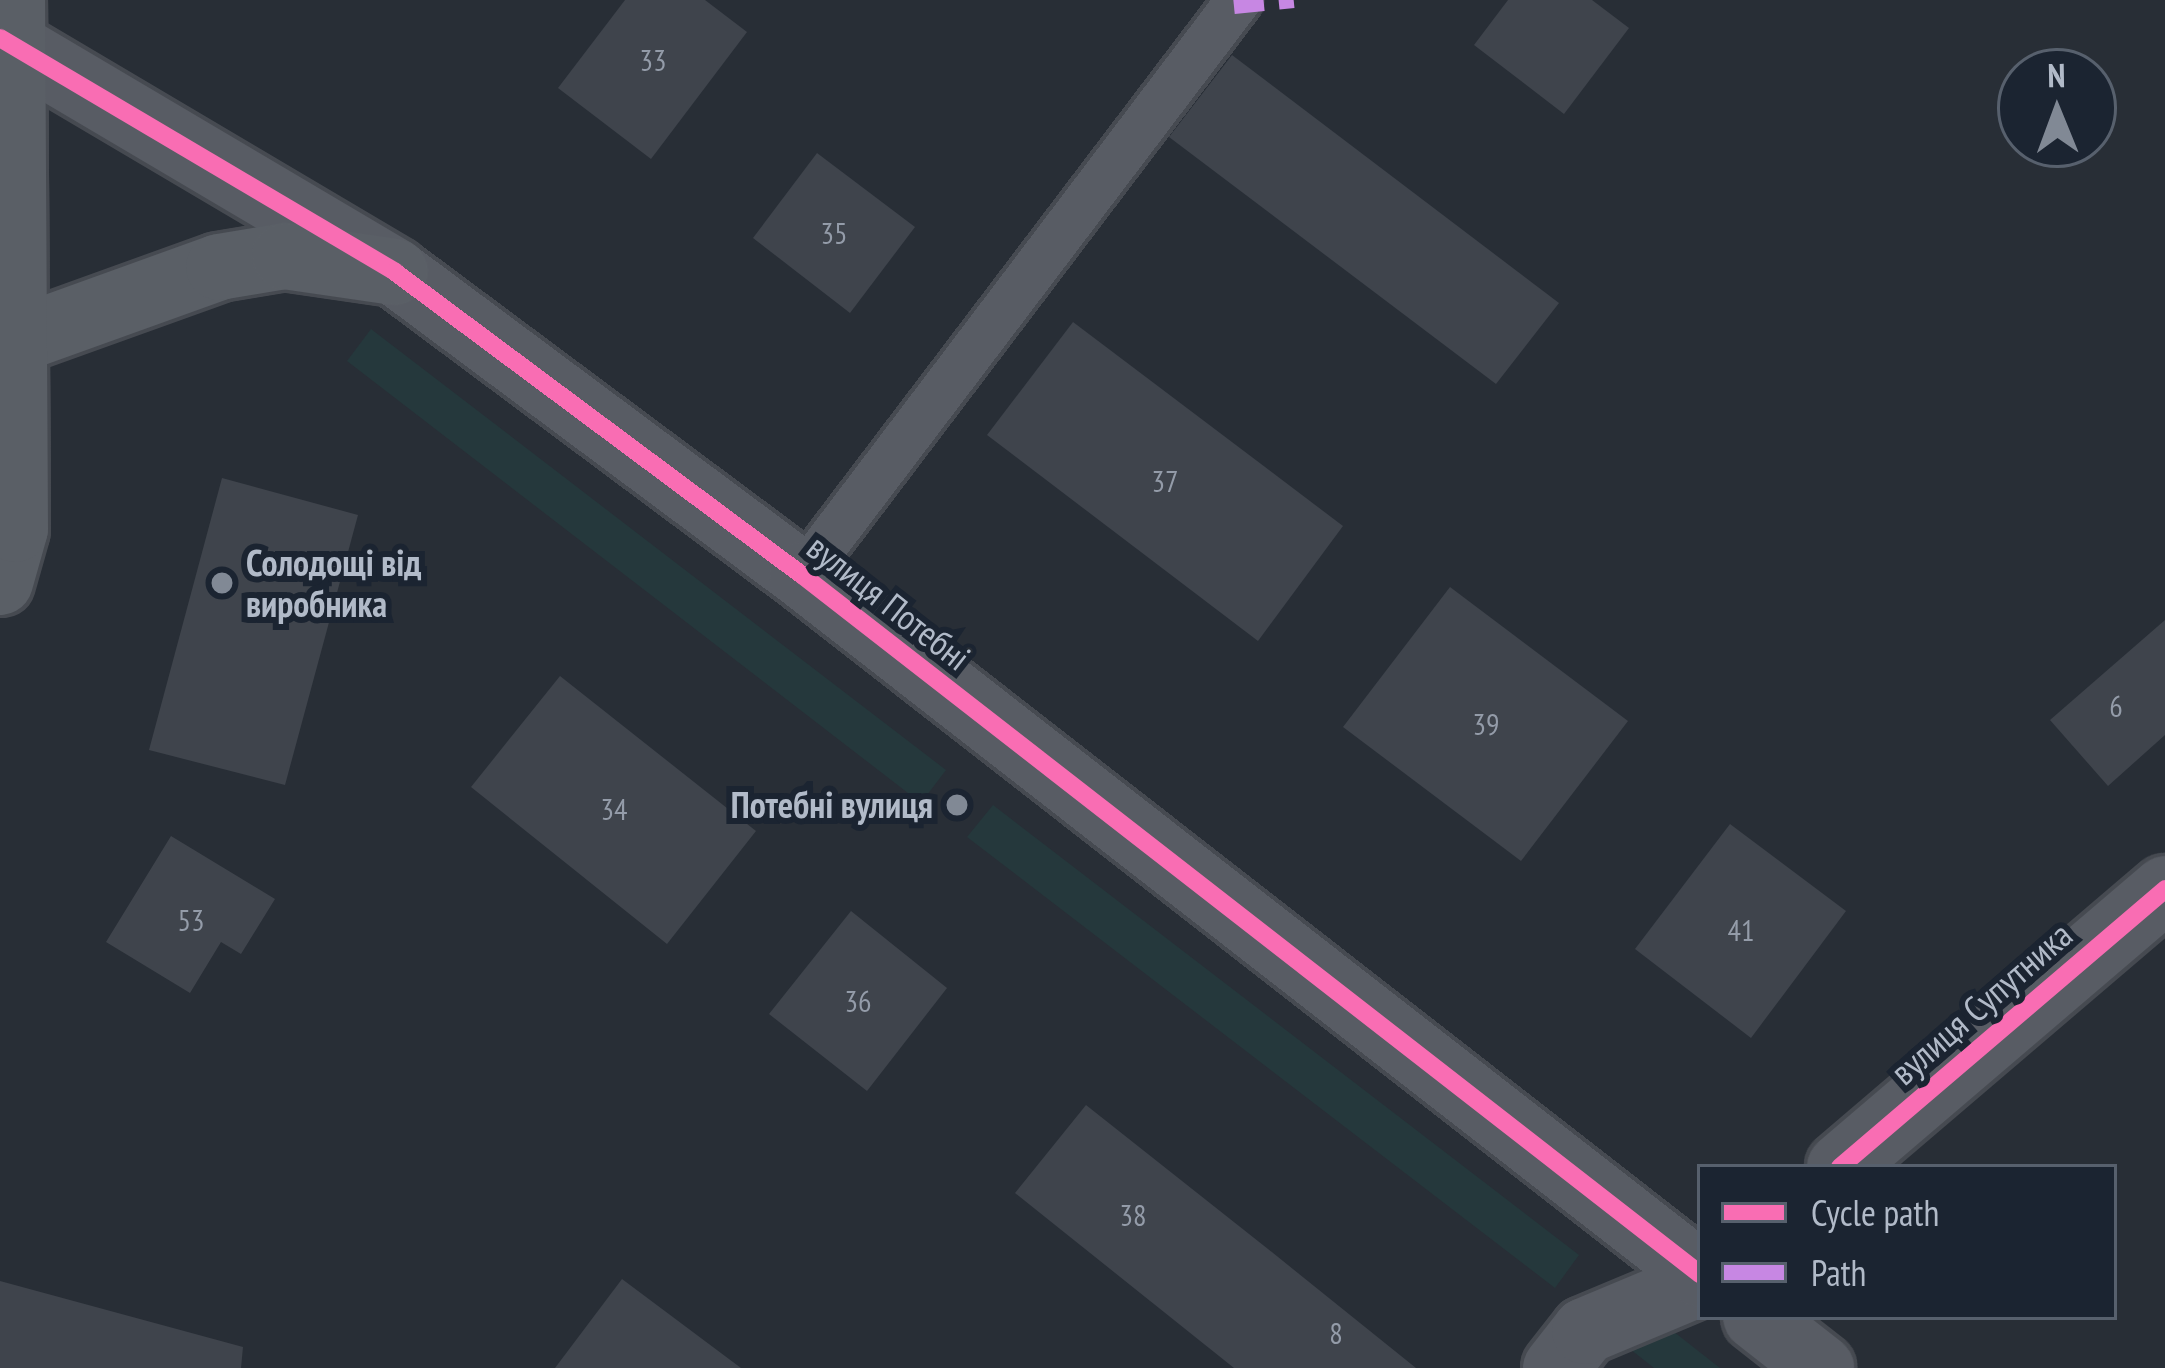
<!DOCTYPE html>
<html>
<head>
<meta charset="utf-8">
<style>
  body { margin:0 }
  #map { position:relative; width:2165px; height:1368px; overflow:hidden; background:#282e36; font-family:"PT Sans Narrow",sans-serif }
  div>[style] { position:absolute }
  .green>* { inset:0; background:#25383c }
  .building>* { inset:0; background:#3f444c }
  .roads { filter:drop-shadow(3px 0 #464a51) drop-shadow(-3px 0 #464a51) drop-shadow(0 3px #464a51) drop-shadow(0 -3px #464a51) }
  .service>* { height:45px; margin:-22.5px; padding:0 22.5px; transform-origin:22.5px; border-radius:22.5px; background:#585c64 }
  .minor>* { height:66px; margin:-33px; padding:0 33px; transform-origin:33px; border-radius:33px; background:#585c64 }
  .tertiary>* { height:66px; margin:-33px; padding:0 33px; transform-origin:33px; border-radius:33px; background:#585c64 }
  .primary>* { height:66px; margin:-33px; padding:0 33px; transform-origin:33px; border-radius:33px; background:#5a5f66 }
  .quiet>* { height:15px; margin-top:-7.5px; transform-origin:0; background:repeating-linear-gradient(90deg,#c787e3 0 30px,transparent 0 45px) }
  .cycleway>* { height:18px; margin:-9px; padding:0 9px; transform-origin:9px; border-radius:9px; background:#f96db3 }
  .dots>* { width:33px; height:33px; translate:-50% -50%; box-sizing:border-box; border:6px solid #1b2431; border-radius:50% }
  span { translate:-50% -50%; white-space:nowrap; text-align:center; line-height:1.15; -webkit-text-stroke:12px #1b2431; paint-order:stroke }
  .number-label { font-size:30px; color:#949ca9 }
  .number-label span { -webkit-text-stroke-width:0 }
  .poi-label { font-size:36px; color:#b1bac8; font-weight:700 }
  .left { translate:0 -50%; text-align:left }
  .right { translate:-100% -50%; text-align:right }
  .street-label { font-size:36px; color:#b1bac8 }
  .legend { position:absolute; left:1697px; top:1164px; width:420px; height:156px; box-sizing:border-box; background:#1b2431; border:3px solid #57606d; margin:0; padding:15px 21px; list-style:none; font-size:36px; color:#b1bac8 }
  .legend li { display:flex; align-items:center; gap:24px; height:60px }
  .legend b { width:60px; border:3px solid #57606d }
  .north { position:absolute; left:1997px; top:48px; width:120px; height:120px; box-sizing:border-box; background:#1b2431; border:3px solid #57606d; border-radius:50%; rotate:359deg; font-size:33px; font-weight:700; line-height:48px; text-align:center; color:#b1bac8 }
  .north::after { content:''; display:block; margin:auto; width:42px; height:54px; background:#818995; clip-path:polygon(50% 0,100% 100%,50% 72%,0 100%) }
</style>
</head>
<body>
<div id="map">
  <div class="green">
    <i style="clip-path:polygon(371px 329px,946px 770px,921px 803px,347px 361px)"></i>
    <i style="clip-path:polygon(993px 805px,1579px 1255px,1555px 1288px,967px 837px)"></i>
    <i style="clip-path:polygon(1669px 1328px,1720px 1368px,1654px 1368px,1625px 1345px)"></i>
  </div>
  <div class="building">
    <i style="clip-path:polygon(625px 0,705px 0,747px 32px,651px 159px,558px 88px)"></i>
    <i style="clip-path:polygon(1508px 0,1592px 0,1629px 28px,1564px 114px,1474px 45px)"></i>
    <i style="clip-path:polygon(1232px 55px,1559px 303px,1496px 384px,1169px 137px)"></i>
    <i style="clip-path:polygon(817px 153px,915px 227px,850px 313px,753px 238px)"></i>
    <i style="clip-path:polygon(1073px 322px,1343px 526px,1258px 641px,987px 435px)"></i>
    <i style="clip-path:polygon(222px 478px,358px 515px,285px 785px,149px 750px)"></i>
    <i style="clip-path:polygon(1450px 587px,1628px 721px,1521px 861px,1343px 727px)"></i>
    <i style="clip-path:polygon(2165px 620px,2165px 735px,2108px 786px,2050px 720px)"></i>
    <i style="clip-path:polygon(560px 676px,756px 831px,667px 944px,471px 787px)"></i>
    <i style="clip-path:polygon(1730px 824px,1846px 911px,1751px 1038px,1635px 949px)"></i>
    <i style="clip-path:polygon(171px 836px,275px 899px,241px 954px,221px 942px,190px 993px,106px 942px)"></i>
    <i style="clip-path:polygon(851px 911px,947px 988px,867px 1091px,769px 1014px)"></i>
    <i style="clip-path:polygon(1086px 1105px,1268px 1249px,1416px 1368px,1234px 1368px,1015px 1193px)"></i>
    <i style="clip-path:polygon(622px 1279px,741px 1368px,555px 1368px)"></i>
    <i style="clip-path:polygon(0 1281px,243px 1347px,241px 1368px,0 1368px)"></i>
  </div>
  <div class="roads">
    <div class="service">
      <i style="left:802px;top:575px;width:722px;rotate:-52.83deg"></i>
    </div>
    <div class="minor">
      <i style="left:1840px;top:1167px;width:428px;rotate:-40.5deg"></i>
      <i style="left:1556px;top:1368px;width:47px;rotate:-51.9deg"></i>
      <i style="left:1585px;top:1331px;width:125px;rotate:-22.7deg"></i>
    </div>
    <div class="tertiary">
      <i style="left:0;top:38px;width:459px;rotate:30.6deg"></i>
      <i style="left:395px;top:272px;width:507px;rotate:36.67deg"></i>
      <i style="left:802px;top:575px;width:1138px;rotate:37.9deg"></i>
      <i style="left:1756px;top:1317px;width:83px;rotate:38.1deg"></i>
    </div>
    <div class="primary">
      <i style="left:14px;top:341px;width:218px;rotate:-19.8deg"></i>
      <i style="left:219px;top:267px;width:67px;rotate:-9.5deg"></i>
      <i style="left:285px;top:256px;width:111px;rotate:8.3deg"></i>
      <i style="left:0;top:582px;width:55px;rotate:-74.2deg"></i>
      <i style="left:15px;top:529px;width:529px;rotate:-90.32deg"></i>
    </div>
  </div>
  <div class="quiet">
    <i style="left:1234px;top:6px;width:60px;rotate:-5.7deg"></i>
  </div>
  <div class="cycleway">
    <i style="left:0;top:38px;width:459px;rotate:30.6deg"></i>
    <i style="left:395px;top:272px;width:507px;rotate:36.67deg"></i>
    <i style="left:802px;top:575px;width:1138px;rotate:37.9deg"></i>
    <i style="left:1840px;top:1167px;width:428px;rotate:-40.5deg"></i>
  </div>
  <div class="dots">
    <i style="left:222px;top:583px;background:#818995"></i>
    <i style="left:957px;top:805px;background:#818995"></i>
  </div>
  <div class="number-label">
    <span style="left:653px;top:60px">33</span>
    <span style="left:834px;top:233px">35</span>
    <span style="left:1165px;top:481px">37</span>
    <span style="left:2116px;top:706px">6</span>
    <span style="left:1486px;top:724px">39</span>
    <span style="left:614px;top:809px">34</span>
    <span style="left:191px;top:920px">53</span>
    <span style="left:1741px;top:930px">41</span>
    <span style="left:858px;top:1001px">36</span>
    <span style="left:1133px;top:1215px">38</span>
    <span style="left:1336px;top:1333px">8</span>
  </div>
  <div class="poi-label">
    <span class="left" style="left:246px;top:583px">Солодощі від<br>виробника</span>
    <span class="right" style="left:933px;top:805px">Потебні вулиця</span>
  </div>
  <div class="street-label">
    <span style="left:889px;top:602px;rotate:38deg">вулиця Потебні</span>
    <span style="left:1981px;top:1003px;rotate:-41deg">вулиця Супутника</span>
  </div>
  <ul class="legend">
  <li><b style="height:15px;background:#f96db3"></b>Cycle path</li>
  <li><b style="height:15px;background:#c787e3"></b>Path</li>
  </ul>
  <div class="north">N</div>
</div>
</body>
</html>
